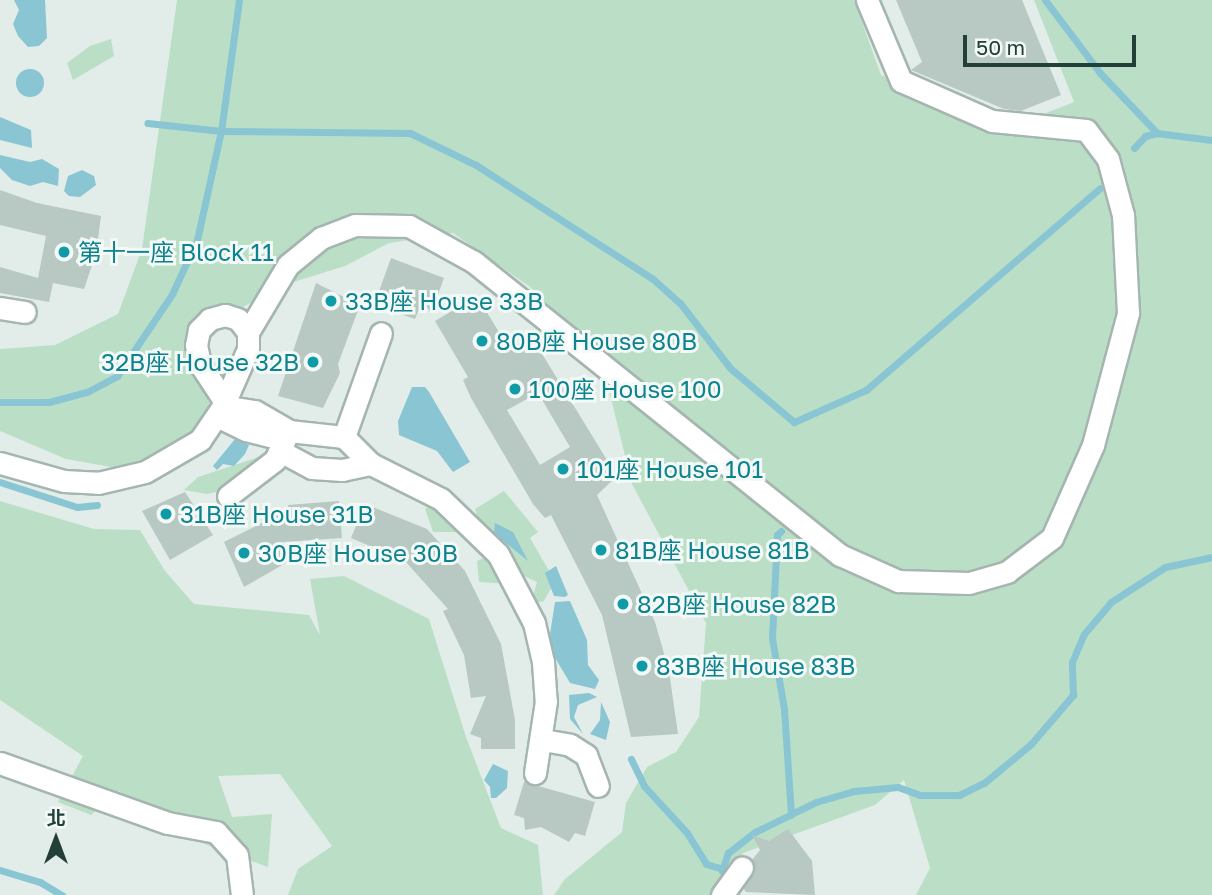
<!DOCTYPE html>
<html>
<head>
<meta charset="utf-8">
<style>
  body { margin:0 }
  #map { position:relative; width:1212px; height:895px; overflow:hidden; background:#e2ede9; font-family:"Golos Text","Noto Sans TC",sans-serif }
  div>[style] { position:absolute }
  .green>* { inset:0; background:#bbdfc6 }
  .water>* { inset:0; background:#89c5d3 }
  .round { border-radius:50% }
  .stream>* { height:7px; margin:-3.5px; padding:0 3.5px; transform-origin:3.5px; border-radius:3.5px; background:#89c5d3 }
  .building>* { inset:0; background:#b8c8c2 }
  .roads { filter:drop-shadow(2px 0 #a5b5b0) drop-shadow(-2px 0 #a5b5b0) drop-shadow(0 2px #a5b5b0) drop-shadow(0 -2px #a5b5b0) }
  .minor>* { height:21px; margin:-10.5px; padding:0 10.5px; transform-origin:10.5px; border-radius:10.5px; background:#fff }
  .dots>* { width:19px; height:19px; translate:-50% -50%; box-sizing:border-box; border:4px solid #f3f9f6; border-radius:50% }
  span { translate:-50% -50%; white-space:nowrap; text-align:center; line-height:1.15; -webkit-text-stroke:6px #f3f9f6; paint-order:stroke }
  .culture-label { font-size:24px; color:#0d838f }
  .left { translate:0 -50%; text-align:left }
  .right { translate:-100% -50%; text-align:right }
  .north { position:absolute; left:21px; top:804px; width:70px; height:70px; -webkit-text-stroke:5px #f3f9f6; paint-order:stroke; rotate:0deg; font-size:19px; font-weight:700; line-height:28px; text-align:center; color:#223f38 }
  .north::after { content:''; display:block; margin:auto; width:24px; height:32px; background:#223f38; clip-path:polygon(50% 0,100% 100%,50% 72%,0 100%) }
  .scale { position:absolute; left:963px; top:35px; width:173px; height:32px; box-sizing:border-box; border:4px solid #223f38; border-top:0; padding-left:9px; font-size:21px; line-height:24px; white-space:nowrap; color:#223f38; -webkit-text-stroke:5px #f3f9f6; paint-order:stroke }
</style>
</head>
<body>
<div id="map">
  <div class="green">
    <i style="clip-path:polygon(177px 0,854px 0,881px 75px,917px 92px,1018px 124px,1074px 102px,1034px 0,1212px 0,1212px 895px,916px 895px,930px 868px,904px 780px,875px 805px,743px 853px,729px 895px,554px 895px,565px 879px,622px 832px,626px 803px,647px 767px,676px 752px,699px 717px,706px 623px,632px 484px,600px 354px,530px 287px,453px 233px,389px 243px,345px 266px,284px 285px,243px 307px,209px 308px,193px 358px,211px 408px,188px 438px,144px 462px,122px 469px,66px 459px,0 431px,0 349px,55px 345px,118px 314px,142px 249px)"></i>
    <i style="clip-path:polygon(111px 39px,114px 56px,73px 80px,67px 63px,90px 46px)"></i>
    <i style="clip-path:polygon(271px 453px,229px 489px,207px 494px,184px 490px,198px 477px)"></i>
    <i style="clip-path:polygon(504px 491px,538px 532px,530px 538px,555px 581px,544px 601px,531px 604px,537px 582px,522px 575px,479px 523px,475px 509px)"></i>
    <i style="clip-path:polygon(438px 498px,462px 527px,456px 532px,433px 532px,425px 509px)"></i>
    <i style="clip-path:polygon(0 501px,94px 529px,140px 530px,165px 571px,194px 604px,309px 615px,320px 635px,310px 579px,344px 576px,429px 619px,466px 737px,501px 828px,538px 845px,543px 895px,288px 895px,298px 869px,332px 846px,280px 774px,218px 776px,232px 817px,272px 814px,268px 867px,172px 832px,119px 791px,91px 815px,58px 802px,83px 756px,0 700px)"></i>
    <i style="clip-path:polygon(488px 556px,509px 584px,479px 582px,477px 561px)"></i>
  </div>
  <div class="water">
    <i style="clip-path:polygon(14px 0,45px 0,47px 38px,39px 46px,28px 47px,18px 36px,13px 24px,19px 10px)"></i>
    <i class="round" style="left:16px;top:69px;width:28px;height:28px"></i>
    <i style="clip-path:polygon(0 117px,31px 130px,32px 148px,0 140px)"></i>
    <i style="clip-path:polygon(0 155px,30px 162px,42px 159px,59px 169px,58px 186px,43px 182px,30px 186px,12px 180px,0 168px)"></i>
    <i style="clip-path:polygon(82px 170px,94px 176px,96px 185px,80px 197px,69px 196px,64px 191px,68px 176px)"></i>
    <i style="clip-path:polygon(412px 387px,425px 387px,429px 392px,470px 462px,453px 472px,437px 451px,399px 435px,398px 421px)"></i>
    <i style="clip-path:polygon(235px 439px,249px 445px,245px 454px,234px 466px,223px 464px,217px 470px,213px 466px)"></i>
    <i style="clip-path:polygon(495px 523px,513px 532px,528px 561px,494px 533px)"></i>
    <i style="clip-path:polygon(556px 566px,568px 595px,565px 597px,554px 596px,545px 573px)"></i>
    <i style="clip-path:polygon(570px 601px,587px 640px,588px 665px,599px 680px,595px 689px,570px 683px,554px 656px,550px 634px,555px 602px)"></i>
    <i style="clip-path:polygon(589px 693px,597px 697px,578px 705px,574px 717px,583px 734px,570px 719px,569px 695px)"></i>
    <i style="clip-path:polygon(601px 702px,610px 722px,606px 740px,590px 734px,600px 720px)"></i>
    <i style="clip-path:polygon(493px 764px,508px 771px,507px 788px,496px 798px,491px 798px,490px 787px,484px 780px)"></i>
  </div>
  <div class="stream">
    <i style="left:239px;top:0;width:132px;rotate:97.8deg"></i>
    <i style="left:221px;top:131px;width:189px;rotate:0.6deg"></i>
    <i style="left:410px;top:133px;width:73px;rotate:25.9deg"></i>
    <i style="left:476px;top:165px;width:211px;rotate:32.8deg"></i>
    <i style="left:653px;top:279px;width:36px;rotate:42deg"></i>
    <i style="left:680px;top:303px;width:82px;rotate:52.4deg"></i>
    <i style="left:730px;top:368px;width:84px;rotate:40.2deg"></i>
    <i style="left:794px;top:422px;width:79px;rotate:-24deg"></i>
    <i style="left:866px;top:390px;width:309px;rotate:-40.8deg"></i>
    <i style="left:1045px;top:0;width:91px;rotate:53deg"></i>
    <i style="left:1100px;top:73px;width:83px;rotate:46.5deg"></i>
    <i style="left:1157px;top:133px;width:55px;rotate:7.3deg"></i>
    <i style="left:1134px;top:148px;width:16px;rotate:-47deg"></i>
    <i style="left:1145px;top:136px;width:12px;rotate:-14deg"></i>
    <i style="left:0;top:402px;width:49px"></i>
    <i style="left:49px;top:402px;width:39px;rotate:-15deg"></i>
    <i style="left:87px;top:392px;width:34px;rotate:-28deg"></i>
    <i style="left:117px;top:376px;width:99px;rotate:-56.1deg"></i>
    <i style="left:172px;top:294px;width:60px;rotate:-65.2deg"></i>
    <i style="left:197px;top:240px;width:112px;rotate:-77.6deg"></i>
    <i style="left:221px;top:131px;width:74px;rotate:-173.8deg"></i>
    <i style="left:0;top:482px;width:81px;rotate:18deg"></i>
    <i style="left:77px;top:507px;width:20px;rotate:-6deg"></i>
    <i style="left:781px;top:531px;width:6px;rotate:135deg"></i>
    <i style="left:777px;top:535px;width:103px;rotate:92.8deg"></i>
    <i style="left:772px;top:638px;width:72px;rotate:80.4deg"></i>
    <i style="left:784px;top:709px;width:106px;rotate:86.2deg"></i>
    <i style="left:631px;top:759px;width:30px;rotate:64deg"></i>
    <i style="left:644px;top:786px;width:64px;rotate:47.5deg"></i>
    <i style="left:687px;top:833px;width:36px;rotate:58deg"></i>
    <i style="left:706px;top:864px;width:15px;rotate:16deg"></i>
    <i style="left:0;top:870px;width:42px;rotate:16.7deg"></i>
    <i style="left:40px;top:882px;width:26px;rotate:31deg"></i>
    <i style="left:722px;top:871px;width:19px;rotate:-72deg"></i>
    <i style="left:728px;top:853px;width:34px;rotate:-38deg"></i>
    <i style="left:755px;top:832px;width:68px;rotate:-26.2deg"></i>
    <i style="left:816px;top:802px;width:40px;rotate:-16deg"></i>
    <i style="left:854px;top:791px;width:44px;rotate:-5.2deg"></i>
    <i style="left:898px;top:787px;width:23px;rotate:20deg"></i>
    <i style="left:920px;top:795px;width:39px"></i>
    <i style="left:959px;top:795px;width:28px;rotate:-26deg"></i>
    <i style="left:984px;top:783px;width:61px;rotate:-39.7deg"></i>
    <i style="left:1031px;top:744px;width:65px;rotate:-49.4deg"></i>
    <i style="left:1073px;top:695px;width:33px;rotate:-92deg"></i>
    <i style="left:1072px;top:662px;width:30px;rotate:-67deg"></i>
    <i style="left:1084px;top:634px;width:42px;rotate:-49.8deg"></i>
    <i style="left:1111px;top:602px;width:64px;rotate:-32.9deg"></i>
    <i style="left:1165px;top:567px;width:48px;rotate:-12deg"></i>
  </div>
  <div class="building">
    <i style="clip-path:polygon(896px 0,1022px 0,1061px 95px,1021px 111px,1004px 109px,911px 70px,922px 62px)"></i>
    <i style="clip-path:polygon(0 190px,37px 203px,101px 216px,96px 254px,84px 289px,53px 283px,49px 302px,0 293px,0 267px,38px 278px,46px 236px,0 225px)"></i>
    <i style="clip-path:polygon(391px 258px,444px 278px,431px 314px,423px 300px,415px 319px,374px 305px)"></i>
    <i style="clip-path:polygon(316px 283px,360px 305px,338px 364px,340px 373px,323px 408px,278px 396px)"></i>
    <i style="clip-path:polygon(evenodd,477px 296px,508px 347px,533px 339px,607px 460px,615px 478px,597px 495px,655px 622px,669px 671px,678px 734px,631px 737px,602px 615px,551px 515px,545px 518px,533px 504px,471px 398px,463px 380px,468px 377px,435px 321px,477px 296px,538px 393px,570px 447px,540px 465px,507px 410px,538px 393px)"></i>
    <i style="clip-path:polygon(185px 492px,213px 535px,170px 560px,142px 511px)"></i>
    <i style="clip-path:polygon(339px 501px,342px 538px,283px 542px,293px 559px,244px 587px,224px 542px,288px 510px,288px 505px)"></i>
    <i style="clip-path:polygon(365px 504px,427px 529px,465px 571px,501px 644px,515px 720px,515px 749px,481px 749px,481px 738px,470px 734px,486px 696px,471px 698px,464px 655px,443px 611px,448px 609px,405px 561px,351px 538px)"></i>
    <i style="clip-path:polygon(524px 782px,595px 802px,585px 836px,575px 833px,569px 842px,541px 827px,525px 830px,524px 818px,514px 815px)"></i>
    <i style="clip-path:polygon(788px 829px,812px 861px,815px 895px,746px 892px,743px 888px,755px 869px,752px 860px,760px 850px,752px 835px,769px 841px)"></i>
  </div>
  <div class="roads">
    <div class="minor">
      <i style="left:0;top:308px;width:25px;rotate:9deg"></i>
      <i style="left:248px;top:332px;width:78px;rotate:-59.2deg"></i>
      <i style="left:288px;top:265px;width:43px;rotate:-39.3deg"></i>
      <i style="left:321px;top:238px;width:36px;rotate:-21deg"></i>
      <i style="left:355px;top:225px;width:54px;rotate:1.1deg"></i>
      <i style="left:409px;top:226px;width:74px;rotate:29deg"></i>
      <i style="left:474px;top:262px;width:469px;rotate:38.7deg"></i>
      <i style="left:840px;top:555px;width:64px;rotate:24.1deg"></i>
      <i style="left:898px;top:581px;width:71px;rotate:1.6deg"></i>
      <i style="left:969px;top:583px;width:40px;rotate:-16deg"></i>
      <i style="left:1007px;top:572px;width:56px;rotate:-37.1deg"></i>
      <i style="left:1052px;top:538px;width:102px;rotate:-66.2deg"></i>
      <i style="left:1093px;top:445px;width:137px;rotate:-75.1deg"></i>
      <i style="left:1128px;top:313px;width:98px;rotate:-92.9deg"></i>
      <i style="left:1123px;top:215px;width:58px;rotate:-105deg"></i>
      <i style="left:1108px;top:159px;width:36px;rotate:-127deg"></i>
      <i style="left:1086px;top:130px;width:94px;rotate:-174.5deg"></i>
      <i style="left:992px;top:121px;width:99px;rotate:-156.3deg"></i>
      <i style="left:901px;top:81px;width:88px;rotate:-112.8deg"></i>
      <i style="left:223px;top:406px;width:32px;rotate:9deg"></i>
      <i style="left:255px;top:411px;width:39px;rotate:30deg"></i>
      <i style="left:289px;top:431px;width:55px;rotate:6.2deg"></i>
      <i style="left:344px;top:437px;width:38px;rotate:45deg"></i>
      <i style="left:371px;top:464px;width:78px;rotate:26.6deg"></i>
      <i style="left:441px;top:499px;width:79px;rotate:44deg"></i>
      <i style="left:498px;top:554px;width:78px;rotate:62.4deg"></i>
      <i style="left:534px;top:623px;width:40px;rotate:77deg"></i>
      <i style="left:543px;top:662px;width:39px;rotate:86deg"></i>
      <i style="left:546px;top:701px;width:73px;rotate:98.7deg"></i>
      <i style="left:217px;top:416px;width:32px;rotate:26deg"></i>
      <i style="left:246px;top:430px;width:40px;rotate:14.4deg"></i>
      <i style="left:344px;top:437px;width:110px;rotate:-70.4deg"></i>
      <i style="left:280px;top:451px;width:36px;rotate:28deg"></i>
      <i style="left:312px;top:468px;width:30px;rotate:4deg"></i>
      <i style="left:342px;top:470px;width:30px;rotate:-12deg"></i>
      <i style="left:0;top:463px;width:66px;rotate:15.7deg"></i>
      <i style="left:64px;top:481px;width:34px;rotate:3deg"></i>
      <i style="left:98px;top:483px;width:48px;rotate:-13.2deg"></i>
      <i style="left:145px;top:472px;width:64px;rotate:-30.2deg"></i>
      <i style="left:200px;top:440px;width:41px;rotate:-55.9deg"></i>
      <i style="left:223px;top:406px;width:62px;rotate:-66.3deg"></i>
      <i style="left:248px;top:349px;width:17px;rotate:-90deg"></i>
      <i style="left:248px;top:332px;width:16px;rotate:-128deg"></i>
      <i style="left:238px;top:319px;width:14px;rotate:-163deg"></i>
      <i style="left:225px;top:315px;width:16px;rotate:165deg"></i>
      <i style="left:210px;top:319px;width:16px;rotate:135deg"></i>
      <i style="left:199px;top:330px;width:15px;rotate:101deg"></i>
      <i style="left:196px;top:345px;width:19px;rotate:78deg"></i>
      <i style="left:200px;top:364px;width:45px;rotate:56.7deg"></i>
      <i style="left:228px;top:496px;width:59px;rotate:-37.5deg"></i>
      <i style="left:275px;top:460px;width:23px;rotate:-65deg"></i>
      <i style="left:543px;top:740px;width:27px;rotate:10deg"></i>
      <i style="left:570px;top:745px;width:19px;rotate:32deg"></i>
      <i style="left:586px;top:755px;width:33px;rotate:69deg"></i>
      <i style="left:0;top:763px;width:178px;rotate:19.7deg"></i>
      <i style="left:168px;top:823px;width:49px;rotate:10.6deg"></i>
      <i style="left:216px;top:832px;width:31px;rotate:48deg"></i>
      <i style="left:237px;top:855px;width:40px;rotate:82.9deg"></i>
      <i style="left:722px;top:895px;width:34px;rotate:-54deg"></i>
    </div>
  </div>
  <div class="dots">
    <i style="left:64px;top:252px;background:#0f9aa8"></i>
    <i style="left:331px;top:301px;background:#0f9aa8"></i>
    <i style="left:482px;top:341px;background:#0f9aa8"></i>
    <i style="left:313px;top:362px;background:#0f9aa8"></i>
    <i style="left:515px;top:389px;background:#0f9aa8"></i>
    <i style="left:563px;top:469px;background:#0f9aa8"></i>
    <i style="left:166px;top:514px;background:#0f9aa8"></i>
    <i style="left:601px;top:550px;background:#0f9aa8"></i>
    <i style="left:244px;top:553px;background:#0f9aa8"></i>
    <i style="left:623px;top:604px;background:#0f9aa8"></i>
    <i style="left:642px;top:666px;background:#0f9aa8"></i>
  </div>
  <div class="culture-label">
    <span class="left" style="left:78px;top:252px">第十一座 Block 11</span>
    <span class="left" style="left:345px;top:301px">33B座 House 33B</span>
    <span class="left" style="left:496px;top:341px">80B座 House 80B</span>
    <span class="right" style="left:299px;top:362px">32B座 House 32B</span>
    <span class="left" style="left:529px;top:389px">100座 House 100</span>
    <span class="left" style="left:577px;top:469px">101座 House 101</span>
    <span class="left" style="left:180px;top:514px">31B座 House 31B</span>
    <span class="left" style="left:615px;top:550px">81B座 House 81B</span>
    <span class="left" style="left:258px;top:553px">30B座 House 30B</span>
    <span class="left" style="left:637px;top:604px">82B座 House 82B</span>
    <span class="left" style="left:656px;top:666px">83B座 House 83B</span>
  </div>
  <div class="north">北</div>
  <div class="scale">50 m</div>
</div>
</body>
</html>
